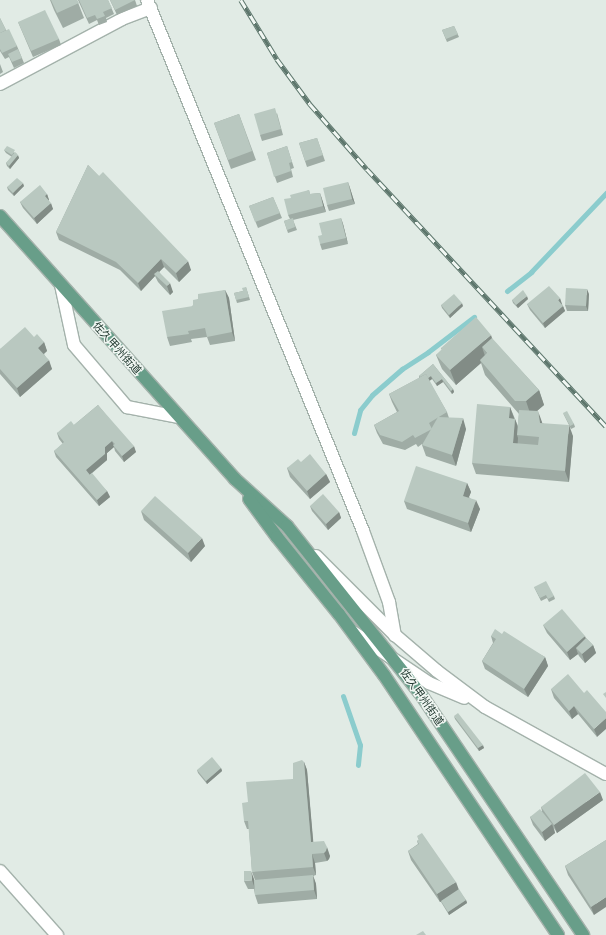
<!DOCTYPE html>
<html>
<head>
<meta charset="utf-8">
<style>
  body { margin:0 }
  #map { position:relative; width:606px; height:935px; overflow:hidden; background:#e1ebe5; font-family:"Asap Condensed","Noto Sans JP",sans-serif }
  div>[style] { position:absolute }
  .stream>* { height:5px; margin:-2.5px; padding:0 2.5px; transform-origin:2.5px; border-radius:2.5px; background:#8bcccd }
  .roads { filter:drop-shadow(1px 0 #a4b2ab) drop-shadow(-1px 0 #a4b2ab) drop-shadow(0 1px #a4b2ab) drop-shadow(0 -1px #a4b2ab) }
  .minor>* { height:12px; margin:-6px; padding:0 6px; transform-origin:6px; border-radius:6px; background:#fff }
  .major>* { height:12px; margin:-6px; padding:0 6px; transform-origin:6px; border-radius:6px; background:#689e89 }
  .rail>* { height:4.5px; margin-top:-2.25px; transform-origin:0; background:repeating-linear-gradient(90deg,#f1f7f3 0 9px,#5d766c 0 18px); box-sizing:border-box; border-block:1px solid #5d766c }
  .wall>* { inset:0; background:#9faca5 }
  .shaded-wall>* { inset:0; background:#828c86 }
  .building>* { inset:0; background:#b9c8c0 }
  span { translate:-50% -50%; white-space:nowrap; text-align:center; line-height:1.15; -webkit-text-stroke:3px #f1f7f3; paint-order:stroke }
  .street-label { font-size:11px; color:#223a31 }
</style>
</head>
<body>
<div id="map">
  <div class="stream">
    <i style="left:507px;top:291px;width:31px;rotate:-38deg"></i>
    <i style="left:531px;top:272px;width:109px;rotate:-46.5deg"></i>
    <i style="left:354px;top:433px;width:24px;rotate:-75deg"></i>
    <i style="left:360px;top:410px;width:19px;rotate:-51deg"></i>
    <i style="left:372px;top:395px;width:40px;rotate:-41deg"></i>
    <i style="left:402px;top:369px;width:31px;rotate:-33deg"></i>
    <i style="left:428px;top:352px;width:58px;rotate:-37.3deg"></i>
    <i style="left:343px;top:696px;width:52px;rotate:70.9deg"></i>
    <i style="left:360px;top:745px;width:20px;rotate:96deg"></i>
  </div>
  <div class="roads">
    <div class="minor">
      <i style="left:147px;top:0;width:573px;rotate:67.86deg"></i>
      <i style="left:363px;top:531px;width:76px;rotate:69.9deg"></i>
      <i style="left:389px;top:602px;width:34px;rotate:80deg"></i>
      <i style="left:0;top:84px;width:138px;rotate:-28deg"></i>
      <i style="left:122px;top:19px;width:31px;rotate:-21deg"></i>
      <i style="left:61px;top:285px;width:61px;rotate:77.8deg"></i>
      <i style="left:74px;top:345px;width:82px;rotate:49.5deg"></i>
      <i style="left:127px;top:407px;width:53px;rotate:10.9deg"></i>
      <i style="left:316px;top:556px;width:112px;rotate:45deg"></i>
      <i style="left:395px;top:635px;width:55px;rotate:40.6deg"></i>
      <i style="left:437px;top:671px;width:60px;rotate:36.9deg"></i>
      <i style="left:485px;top:707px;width:138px;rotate:29deg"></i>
      <i style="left:353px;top:632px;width:92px;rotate:33.9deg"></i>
      <i style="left:429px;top:683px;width:38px;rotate:23deg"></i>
      <i style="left:0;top:871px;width:86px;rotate:48.3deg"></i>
    </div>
    <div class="major">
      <i style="left:0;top:216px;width:353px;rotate:48.2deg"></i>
      <i style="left:235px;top:479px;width:70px;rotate:42.1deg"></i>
      <i style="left:287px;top:526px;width:213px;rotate:51.5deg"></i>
      <i style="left:420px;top:693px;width:292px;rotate:56deg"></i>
      <i style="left:249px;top:499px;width:47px;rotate:53.6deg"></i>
      <i style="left:277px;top:537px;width:99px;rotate:51.2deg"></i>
      <i style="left:339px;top:614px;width:76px;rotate:53.6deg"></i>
      <i style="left:384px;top:675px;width:313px;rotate:56.2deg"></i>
    </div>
  </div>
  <div class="rail">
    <i style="left:241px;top:0;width:69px;rotate:58.6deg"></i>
    <i style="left:277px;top:59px;width:56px;rotate:53.7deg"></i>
    <i style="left:310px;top:104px;width:86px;rotate:48.8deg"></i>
    <i style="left:367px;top:169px;width:351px;rotate:47.1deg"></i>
  </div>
  <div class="wall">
    <i style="clip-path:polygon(50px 0,77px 0,84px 18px,63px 28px,54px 10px)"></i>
    <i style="clip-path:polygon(78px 0,108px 0,114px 14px,106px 18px,107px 22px,99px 25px,97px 20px,89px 24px)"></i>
    <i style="clip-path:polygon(110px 0,135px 0,137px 6px,117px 15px)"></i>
    <i style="clip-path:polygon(0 18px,6px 30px,17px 46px,24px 63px,14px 68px,9px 57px,5px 59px,0 51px)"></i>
    <i style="clip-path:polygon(18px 22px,59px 39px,61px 45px,33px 57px)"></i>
    <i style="clip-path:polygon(454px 26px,459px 37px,447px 42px,442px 30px)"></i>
    <i style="clip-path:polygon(0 64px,3px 72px,0 74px)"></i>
    <i style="clip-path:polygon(277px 113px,283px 135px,262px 141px,260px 135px)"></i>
    <i style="clip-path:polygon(239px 114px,256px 160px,231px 169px,214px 123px)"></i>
    <i style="clip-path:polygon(317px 138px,325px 161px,307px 167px,299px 143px)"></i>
    <i style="clip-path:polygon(287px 146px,294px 168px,291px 169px,293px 177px,277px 183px,267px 153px)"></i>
    <i style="clip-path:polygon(4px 150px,16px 153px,19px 158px,10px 169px,7px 166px,6px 163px,12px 157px,6px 153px)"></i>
    <i style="clip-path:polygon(88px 165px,191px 270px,179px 282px,164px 267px,159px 272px,173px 292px,170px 295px,158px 282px,155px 276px,141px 291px,120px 270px,59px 240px,56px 232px)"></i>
    <i style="clip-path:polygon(348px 182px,355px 204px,329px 211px,327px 205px)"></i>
    <i style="clip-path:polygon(24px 186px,14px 196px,8px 190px,7px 187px)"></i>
    <i style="clip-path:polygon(309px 190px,310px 194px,320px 193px,326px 212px,293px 220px,297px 230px,288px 233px,284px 221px,290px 219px,288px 215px,291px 198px)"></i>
    <i style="clip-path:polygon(47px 194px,49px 200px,48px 200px,53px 209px,37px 224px,23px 208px,20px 202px)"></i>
    <i style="clip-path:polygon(273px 197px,282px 218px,258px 228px,249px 206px)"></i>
    <i style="clip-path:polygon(341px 218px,343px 224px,348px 244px,322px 250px,320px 244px,322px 235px)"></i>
    <i style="clip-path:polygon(246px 287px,250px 300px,237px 303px,234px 293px,243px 291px)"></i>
    <i style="clip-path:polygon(225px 290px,229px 298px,235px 341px,210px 345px,207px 337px,191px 339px,192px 342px,170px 346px,167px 337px,198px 299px)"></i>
    <i style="clip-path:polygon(589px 294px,588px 311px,567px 311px,565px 305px)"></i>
    <i style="clip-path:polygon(528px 299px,518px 308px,513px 303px,512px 300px)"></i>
    <i style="clip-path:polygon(527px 304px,562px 304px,565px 311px,545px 328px,530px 310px)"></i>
    <i style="clip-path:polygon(441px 305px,463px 306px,450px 318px,442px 308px)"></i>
    <i style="clip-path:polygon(34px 337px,44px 342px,47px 351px,44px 354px,52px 369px,20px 397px,0 374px,0 349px)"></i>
    <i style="clip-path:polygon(492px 339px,539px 390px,544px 405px,537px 411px,542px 423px,573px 436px,569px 482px,476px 474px,472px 463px,510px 407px,518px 426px,519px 414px,485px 375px,481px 363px,456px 385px,442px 369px,436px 355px,442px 350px,441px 348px)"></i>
    <i style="clip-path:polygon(433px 364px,453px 389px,454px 392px,452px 394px,443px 382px,437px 386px,432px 379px,429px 381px,447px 412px,449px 418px,466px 429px,456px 466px,426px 456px,422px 445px,422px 444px,418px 447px,416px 444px,405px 450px,383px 444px,377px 433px,374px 425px,397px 412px,392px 402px,389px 394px,419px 378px,419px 376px)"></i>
    <i style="clip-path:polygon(98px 405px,136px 452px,124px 462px,115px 451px,114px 447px,107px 453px,107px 460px,90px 475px,107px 491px,110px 497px,99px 506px,56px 457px,54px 451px,63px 444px,59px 439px,57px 433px,74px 425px)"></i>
    <i style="clip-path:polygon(563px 413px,574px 424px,575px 427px,571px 429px)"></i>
    <i style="clip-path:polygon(301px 462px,326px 474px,330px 482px,310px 499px,290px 477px,287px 468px)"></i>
    <i style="clip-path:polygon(467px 483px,471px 492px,469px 497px,480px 509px,471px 532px,407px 509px,404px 501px)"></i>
    <i style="clip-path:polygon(310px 506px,339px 512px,341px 518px,328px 530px,312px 511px)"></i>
    <i style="clip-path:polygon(141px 511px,205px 546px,191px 562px,144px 520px)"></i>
    <i style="clip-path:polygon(534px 587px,554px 596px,555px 599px,549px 602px,547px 598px,541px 601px)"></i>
    <i style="clip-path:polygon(543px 625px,586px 638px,593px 645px,596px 653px,585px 663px,579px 656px,578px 654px,570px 660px,547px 633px)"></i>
    <i style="clip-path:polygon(502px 634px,545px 657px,548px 666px,528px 697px,485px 669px,482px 661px,493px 643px,491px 636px)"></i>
    <i style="clip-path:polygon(551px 689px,584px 693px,597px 737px,578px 714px,572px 719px,554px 698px)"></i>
    <i style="clip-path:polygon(454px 716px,484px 748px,479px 751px,455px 719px)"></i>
    <i style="clip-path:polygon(304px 762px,307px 770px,313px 842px,330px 856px,329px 859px,327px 861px,315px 863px,316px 875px,313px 876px,316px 884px,317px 899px,258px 904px,255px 895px,254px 889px,248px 889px,244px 881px,255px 880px,252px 872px,249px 829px,247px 829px,244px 821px,248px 802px,293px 779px)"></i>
    <i style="clip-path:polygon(221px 768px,222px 771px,207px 784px,198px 773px,197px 770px)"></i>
    <i style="clip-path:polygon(603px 800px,557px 833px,554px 828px,555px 833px,545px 841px,533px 825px,530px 817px,542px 811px,541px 807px)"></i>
    <i style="clip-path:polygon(417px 836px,466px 900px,467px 903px,449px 915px,441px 902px,440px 902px,411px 860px,408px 851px,418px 844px,417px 841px,419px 840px)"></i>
    <i style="clip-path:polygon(606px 840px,594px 915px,568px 875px,565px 866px)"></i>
  </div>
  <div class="shaded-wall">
    <i style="clip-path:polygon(18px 155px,19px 158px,10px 169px,9px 166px)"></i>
    <i style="clip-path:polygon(348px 182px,350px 188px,355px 204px,352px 199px)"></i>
    <i style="clip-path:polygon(23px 183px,24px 186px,14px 196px,13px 193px)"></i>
    <i style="clip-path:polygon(320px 193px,322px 199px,326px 212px,323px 206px)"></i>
    <i style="clip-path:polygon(47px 194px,49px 200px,47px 202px,45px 196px)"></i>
    <i style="clip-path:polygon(51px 203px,53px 209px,37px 224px,34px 218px)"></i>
    <i style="clip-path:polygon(341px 218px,343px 224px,348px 244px,346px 238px)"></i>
    <i style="clip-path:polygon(161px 259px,164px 267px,156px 275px,154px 274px,155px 276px,141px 291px,138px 283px)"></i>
    <i style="clip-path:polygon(188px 261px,191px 270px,179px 282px,176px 273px)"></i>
    <i style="clip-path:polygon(170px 283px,173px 292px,170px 295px,167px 286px)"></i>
    <i style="clip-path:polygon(587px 289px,589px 294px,588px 311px,586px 306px)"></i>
    <i style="clip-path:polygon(225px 290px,229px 298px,235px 341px,232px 332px)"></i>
    <i style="clip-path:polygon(527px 296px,528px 299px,518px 308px,516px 305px)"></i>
    <i style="clip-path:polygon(560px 298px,562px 304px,560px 306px,558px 300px)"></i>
    <i style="clip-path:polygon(462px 303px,463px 306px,450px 318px,449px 315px)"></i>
    <i style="clip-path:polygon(563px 306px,565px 311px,545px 328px,543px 323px)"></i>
    <i style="clip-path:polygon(491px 335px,496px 350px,487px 353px,482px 347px,486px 359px,480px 360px,481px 363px,456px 385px,450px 370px)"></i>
    <i style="clip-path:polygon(44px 342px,47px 351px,41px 356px,38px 348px)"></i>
    <i style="clip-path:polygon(49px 360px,52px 369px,20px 397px,17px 388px)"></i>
    <i style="clip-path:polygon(431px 376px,432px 379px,424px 385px,423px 382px)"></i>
    <i style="clip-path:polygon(442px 379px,443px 382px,437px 386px,436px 383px)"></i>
    <i style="clip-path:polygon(453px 389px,454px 392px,452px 394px,451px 391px)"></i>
    <i style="clip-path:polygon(539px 390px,544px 405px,531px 416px,526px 401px)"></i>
    <i style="clip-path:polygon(510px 407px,514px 418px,513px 429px,509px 418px)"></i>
    <i style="clip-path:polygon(538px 411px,542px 422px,544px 434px,540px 423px)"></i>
    <i style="clip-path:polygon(463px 418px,466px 429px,456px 466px,452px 455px)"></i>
    <i style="clip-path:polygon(515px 419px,519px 430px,517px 435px,518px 438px,517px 453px,513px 443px)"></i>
    <i style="clip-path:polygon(569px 425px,573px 436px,569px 482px,565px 471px)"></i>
    <i style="clip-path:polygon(112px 441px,114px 446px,113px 445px,114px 447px,107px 453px,107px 460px,88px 476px,86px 470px,105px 447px)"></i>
    <i style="clip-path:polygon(134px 446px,136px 452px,124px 462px,122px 456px)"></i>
    <i style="clip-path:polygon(326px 474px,330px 482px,310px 499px,307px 491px)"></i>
    <i style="clip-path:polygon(467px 483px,471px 492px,466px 504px,463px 496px)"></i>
    <i style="clip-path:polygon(107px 491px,110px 497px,99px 506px,97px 500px)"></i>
    <i style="clip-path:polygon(476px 500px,480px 509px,471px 532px,468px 523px)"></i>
    <i style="clip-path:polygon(339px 512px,341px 518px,328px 530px,326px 524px)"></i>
    <i style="clip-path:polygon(202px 538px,205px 546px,191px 562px,188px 553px)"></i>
    <i style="clip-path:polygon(585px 636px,588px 645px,576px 648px,578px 654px,570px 660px,567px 652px)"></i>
    <i style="clip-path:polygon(593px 645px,596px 653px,585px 663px,582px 654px)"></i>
    <i style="clip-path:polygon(545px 657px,548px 666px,528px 697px,524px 689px)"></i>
    <i style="clip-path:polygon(574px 706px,578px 714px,572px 719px,569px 711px)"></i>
    <i style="clip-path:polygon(606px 718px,606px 729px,597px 737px,594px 729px)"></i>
    <i style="clip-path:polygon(483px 745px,484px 748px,479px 751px,478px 748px)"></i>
    <i style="clip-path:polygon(304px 762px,307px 770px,314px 850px,311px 842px)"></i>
    <i style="clip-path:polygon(221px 768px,222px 771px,207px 784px,206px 781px)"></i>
    <i style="clip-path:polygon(600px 792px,603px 800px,557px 833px,554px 825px)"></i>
    <i style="clip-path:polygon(552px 824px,555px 833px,545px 841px,542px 832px)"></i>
    <i style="clip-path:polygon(327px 847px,330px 856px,329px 859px,327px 861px,324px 853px)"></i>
    <i style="clip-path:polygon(312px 854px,315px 863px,316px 875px,313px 867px)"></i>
    <i style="clip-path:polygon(251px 871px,254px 879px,255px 889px,252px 880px)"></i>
    <i style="clip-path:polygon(313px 875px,316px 884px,317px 899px,314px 890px)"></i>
    <i style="clip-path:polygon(456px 882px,459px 890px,440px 902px,437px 894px)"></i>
    <i style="clip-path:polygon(606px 897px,606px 907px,594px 915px,591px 907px)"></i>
    <i style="clip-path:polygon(466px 900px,467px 903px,449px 915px,448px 912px)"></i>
  </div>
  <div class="building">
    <i style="clip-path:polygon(51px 0,77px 0,79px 3px,57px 13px)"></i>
    <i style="clip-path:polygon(79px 0,108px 0,112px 8px,103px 12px,105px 16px,97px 19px,95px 15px,87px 18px)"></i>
    <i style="clip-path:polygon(110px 0,135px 0,115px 10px)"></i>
    <i style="clip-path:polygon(45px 10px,59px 39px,31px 51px,18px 22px)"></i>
    <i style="clip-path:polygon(0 18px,6px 30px,0 33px)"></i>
    <i style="clip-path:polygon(454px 26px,458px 34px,446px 39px,442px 30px)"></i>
    <i style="clip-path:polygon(9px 29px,17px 46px,2px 53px,0 49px,0 33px)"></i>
    <i style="clip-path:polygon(18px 49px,22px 58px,12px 62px,8px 54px)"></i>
    <i style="clip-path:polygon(275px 108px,281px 129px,260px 135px,254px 114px)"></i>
    <i style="clip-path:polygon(239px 114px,252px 151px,228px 160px,214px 123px)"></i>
    <i style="clip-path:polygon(317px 138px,323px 155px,305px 161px,299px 143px)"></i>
    <i style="clip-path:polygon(7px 146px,15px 150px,12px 155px,4px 150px)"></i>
    <i style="clip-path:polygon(287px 146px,292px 162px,289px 163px,291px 171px,274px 177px,267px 153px)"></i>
    <i style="clip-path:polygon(15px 152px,18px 155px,9px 166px,6px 163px)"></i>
    <i style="clip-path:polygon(88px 165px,99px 176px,103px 172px,188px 261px,176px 273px,161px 259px,138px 283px,116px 262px,56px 232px)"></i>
    <i style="clip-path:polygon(17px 178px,23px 183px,13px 193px,7px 187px)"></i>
    <i style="clip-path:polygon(348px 182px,352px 199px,327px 205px,323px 188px)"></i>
    <i style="clip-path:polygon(40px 185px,47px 194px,45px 196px,51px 203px,34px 218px,20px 202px)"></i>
    <i style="clip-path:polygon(309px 190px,310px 194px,320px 193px,323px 206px,288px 215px,284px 199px,291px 198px,290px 195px)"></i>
    <i style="clip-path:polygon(273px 197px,280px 213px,255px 222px,249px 206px)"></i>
    <i style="clip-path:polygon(293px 218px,295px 227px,287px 230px,284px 221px)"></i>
    <i style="clip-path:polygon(341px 218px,346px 238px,320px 244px,318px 236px,322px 235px,319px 223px)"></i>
    <i style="clip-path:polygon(158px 271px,170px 283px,167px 286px,154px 274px)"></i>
    <i style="clip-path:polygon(549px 286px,560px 298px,558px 300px,563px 306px,543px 323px,527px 304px)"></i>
    <i style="clip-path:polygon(246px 287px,249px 297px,236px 300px,234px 293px,243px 291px,242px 288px)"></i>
    <i style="clip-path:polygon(566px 288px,587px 289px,586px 306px,565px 305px)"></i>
    <i style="clip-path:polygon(225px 290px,232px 332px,207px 337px,205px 328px,188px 331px,189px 334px,167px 337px,162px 311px,193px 306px,193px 300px,198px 299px,198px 294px)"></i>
    <i style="clip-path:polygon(523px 290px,527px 296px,516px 305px,512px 300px)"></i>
    <i style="clip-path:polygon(454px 294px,462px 303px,449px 315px,441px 305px)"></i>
    <i style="clip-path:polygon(476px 317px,491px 335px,450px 370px,436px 355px,442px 349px,441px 348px)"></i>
    <i style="clip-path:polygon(25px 327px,34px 337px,37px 334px,44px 342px,38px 348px,49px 360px,17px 388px,0 369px,0 349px)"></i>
    <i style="clip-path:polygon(492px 338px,539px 390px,526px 401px,515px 401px,480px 360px,487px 353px,482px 347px)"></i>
    <i style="clip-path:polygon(433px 364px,453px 389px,451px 391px,442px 379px,436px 383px,431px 376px,428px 378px,426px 374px,420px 377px,419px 376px)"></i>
    <i style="clip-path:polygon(426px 374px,447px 412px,429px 423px,432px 429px,415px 438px,413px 435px,402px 442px,380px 435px,374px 425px,399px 411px,389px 394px)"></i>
    <i style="clip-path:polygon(477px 404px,510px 407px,509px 418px,515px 419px,513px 443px,538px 445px,539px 437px,517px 435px,519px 410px,538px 411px,540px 423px,569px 425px,565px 471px,472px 463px)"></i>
    <i style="clip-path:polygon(98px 405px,134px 446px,122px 456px,113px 445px,115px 444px,112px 441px,105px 447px,105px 454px,86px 470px,90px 475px,92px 473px,107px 491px,97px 500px,54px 451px,64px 442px,57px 433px,71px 421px,74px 425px)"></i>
    <i style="clip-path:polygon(567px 411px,574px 424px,570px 426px,563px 413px)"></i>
    <i style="clip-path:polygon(438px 417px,463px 418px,452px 455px,422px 445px)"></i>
    <i style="clip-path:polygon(310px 454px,326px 474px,307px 491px,287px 468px,298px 459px,301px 462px)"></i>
    <i style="clip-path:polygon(416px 466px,467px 483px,463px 496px,476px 500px,468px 523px,404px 501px)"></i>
    <i style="clip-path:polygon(323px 494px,339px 512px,326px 524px,310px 506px)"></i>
    <i style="clip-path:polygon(155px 496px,202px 538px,188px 553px,141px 511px)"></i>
    <i style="clip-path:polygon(546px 581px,554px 596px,548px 599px,546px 595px,540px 598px,534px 587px)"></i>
    <i style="clip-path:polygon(562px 609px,585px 636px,567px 652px,543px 625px)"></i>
    <i style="clip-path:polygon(495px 629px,502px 634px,504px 631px,545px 657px,524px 689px,482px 661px,496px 639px,491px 636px)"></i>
    <i style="clip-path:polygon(586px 638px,593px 645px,582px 654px,576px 648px)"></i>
    <i style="clip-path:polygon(568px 674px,584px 693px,587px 690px,606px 712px,606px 718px,594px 729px,574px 706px,569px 711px,551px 689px)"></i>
    <i style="clip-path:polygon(606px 692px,606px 698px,603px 694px)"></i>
    <i style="clip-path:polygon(458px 713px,483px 745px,478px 748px,454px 716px)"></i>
    <i style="clip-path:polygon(212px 757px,221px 768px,206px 781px,197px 770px)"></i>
    <i style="clip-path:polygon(302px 760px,304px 762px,311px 842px,324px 841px,327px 847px,326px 851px,324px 853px,312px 854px,313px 867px,252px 872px,248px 821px,244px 821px,242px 803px,248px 802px,246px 782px,293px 779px,293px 763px)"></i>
    <i style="clip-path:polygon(585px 773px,600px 792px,554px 825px,541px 807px)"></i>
    <i style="clip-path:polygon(540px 809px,552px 824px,542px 832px,530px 817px)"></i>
    <i style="clip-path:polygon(422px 833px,456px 882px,437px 894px,408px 851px,419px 844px,417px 841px,419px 839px,417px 836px)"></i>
    <i style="clip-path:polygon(606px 840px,606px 897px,591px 907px,565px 866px)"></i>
    <i style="clip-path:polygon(244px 871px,251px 871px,252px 880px,244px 881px)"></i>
    <i style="clip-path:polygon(313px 875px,314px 890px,255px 895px,254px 880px)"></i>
    <i style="clip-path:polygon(459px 889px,466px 900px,448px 912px,441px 901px)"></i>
    <i style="clip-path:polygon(423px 931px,426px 935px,416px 935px)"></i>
  </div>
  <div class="street-label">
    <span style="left:117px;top:348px;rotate:48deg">佐久甲州街道</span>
    <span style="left:422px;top:697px;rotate:55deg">佐久甲州街道</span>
  </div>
</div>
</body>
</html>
